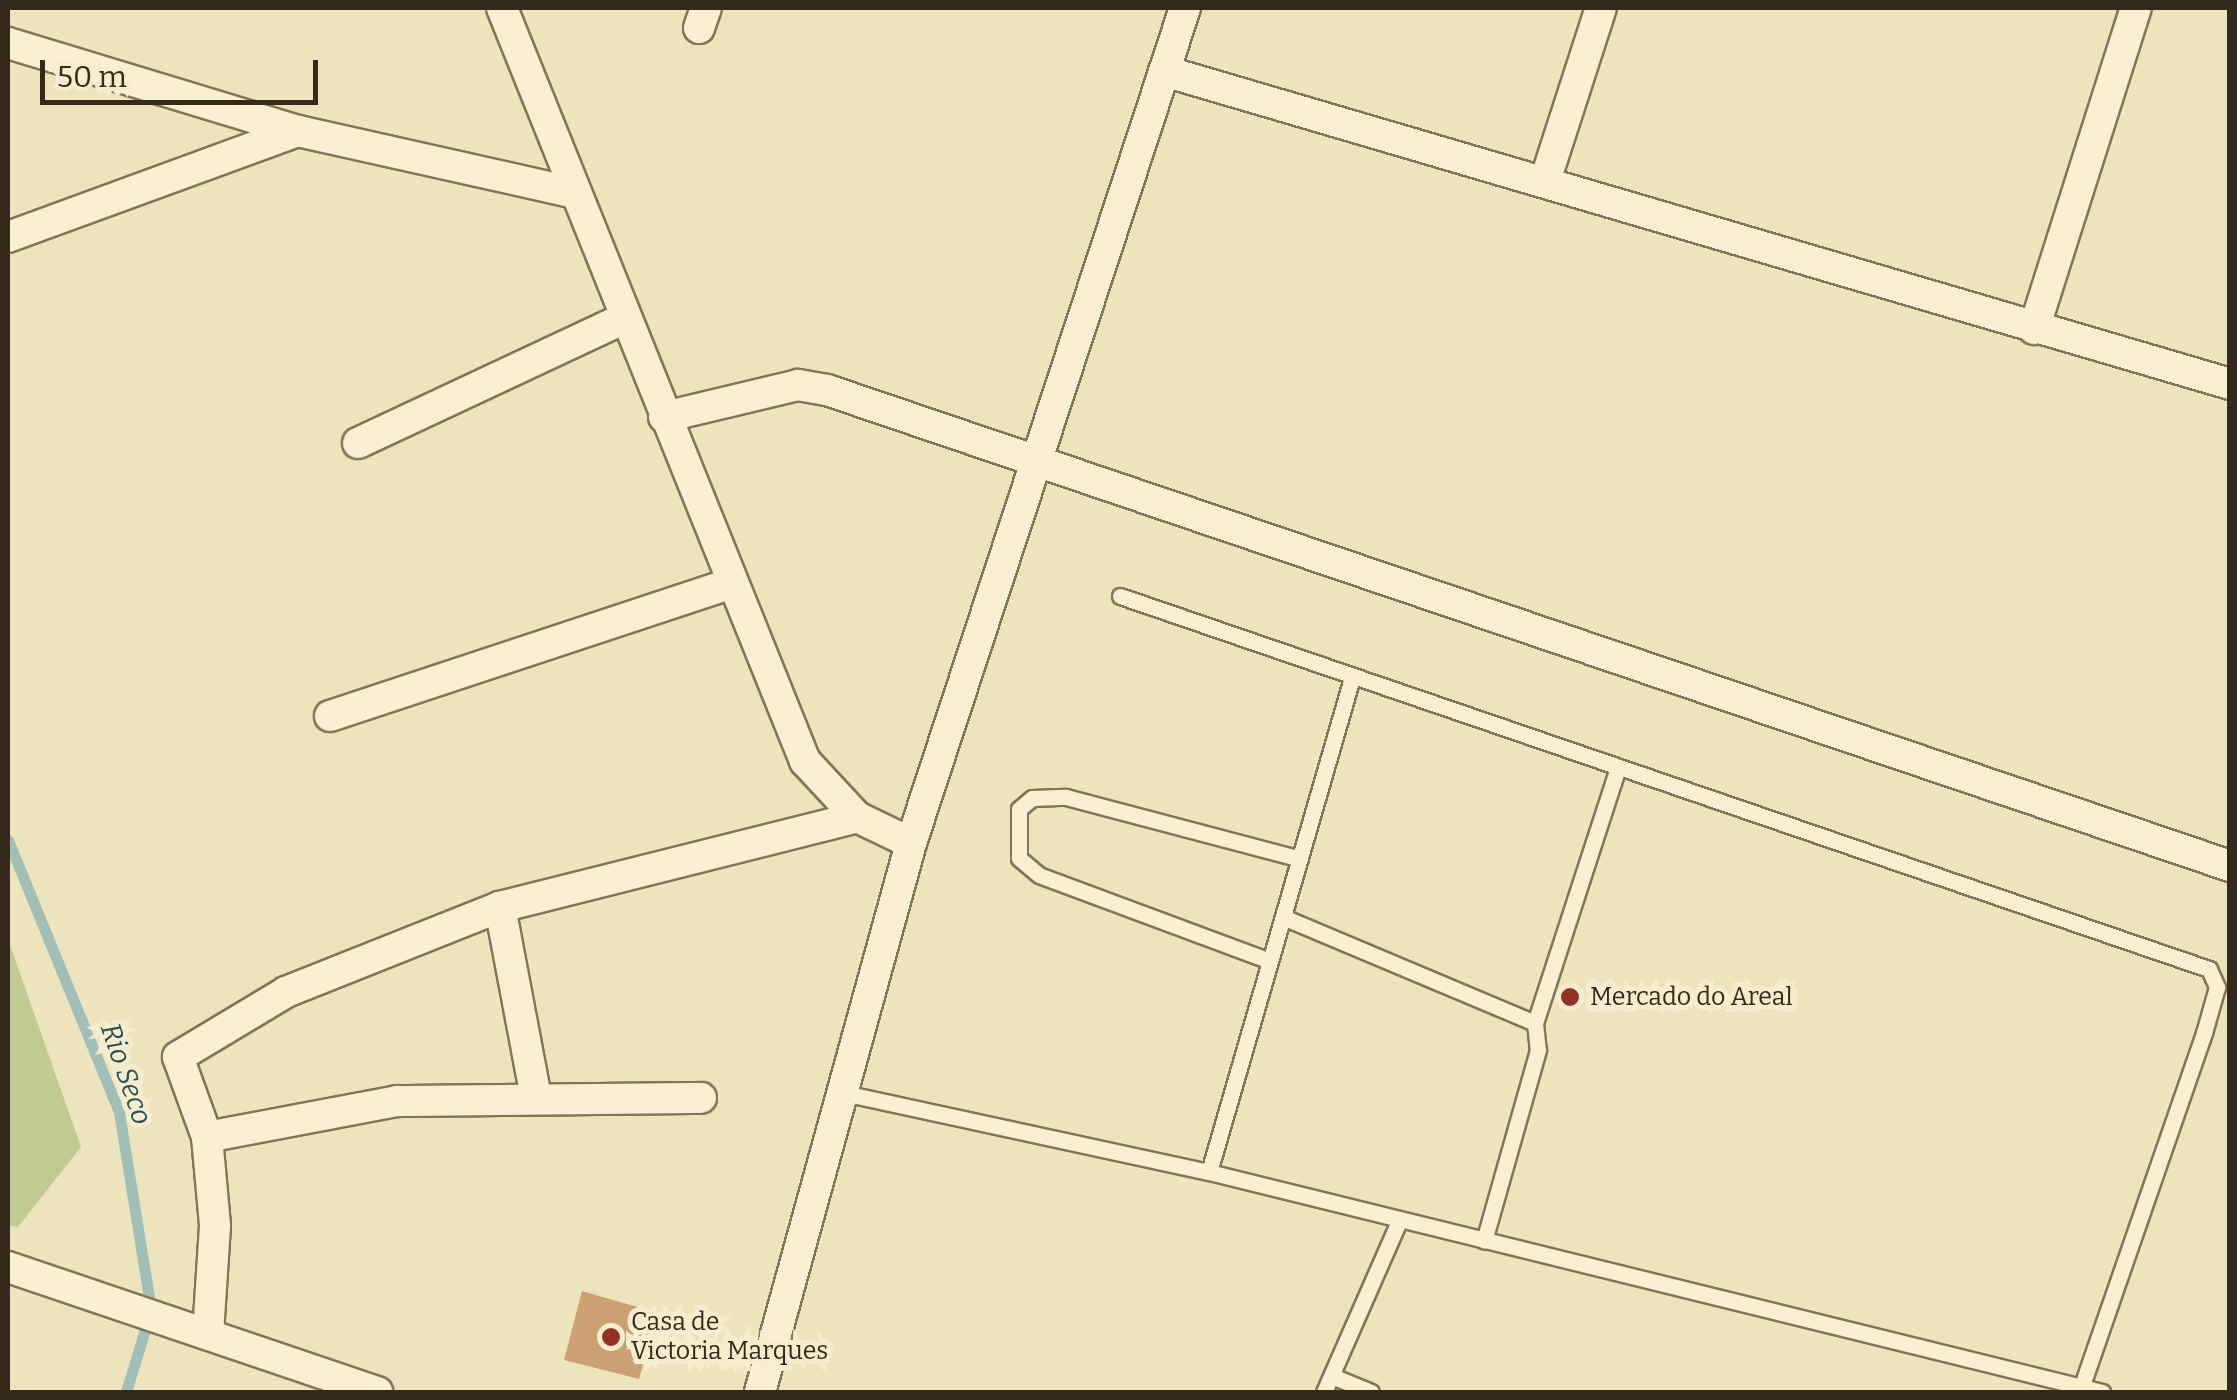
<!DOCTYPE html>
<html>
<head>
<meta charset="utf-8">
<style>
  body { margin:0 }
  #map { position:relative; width:2237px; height:1400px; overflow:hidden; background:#ede4bd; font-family:Bitter,serif }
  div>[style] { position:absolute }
  .green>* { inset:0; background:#bfcb92 }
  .stream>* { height:11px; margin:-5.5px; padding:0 5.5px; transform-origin:5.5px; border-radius:5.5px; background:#a1bfb9 }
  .building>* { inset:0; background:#cca073 }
  .roads { filter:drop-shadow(2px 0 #857457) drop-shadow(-2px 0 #857457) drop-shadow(0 2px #857457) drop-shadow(0 -2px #857457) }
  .lane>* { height:15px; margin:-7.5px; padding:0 7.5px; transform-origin:7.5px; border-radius:7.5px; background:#f8f0d0 }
  .street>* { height:30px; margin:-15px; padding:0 15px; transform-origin:15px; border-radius:15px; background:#f8f0d0 }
  .dots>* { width:28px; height:28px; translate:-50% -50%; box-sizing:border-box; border:5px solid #f5edcd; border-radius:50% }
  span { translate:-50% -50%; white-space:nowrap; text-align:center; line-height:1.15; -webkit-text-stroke:10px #f5edcd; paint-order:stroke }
  .poi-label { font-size:25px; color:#342a1b }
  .left { translate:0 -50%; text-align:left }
  .water-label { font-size:28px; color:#2a5354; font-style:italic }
  .frame { position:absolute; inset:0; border:10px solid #342a1b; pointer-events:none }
  .scale { position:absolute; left:40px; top:60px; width:278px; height:45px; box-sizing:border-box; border:5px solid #342a1b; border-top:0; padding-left:12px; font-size:30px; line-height:35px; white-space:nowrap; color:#342a1b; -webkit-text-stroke:8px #f5edcd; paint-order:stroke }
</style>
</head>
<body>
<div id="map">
  <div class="green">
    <i style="clip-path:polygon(8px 939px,81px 1147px,18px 1227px,8px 1225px)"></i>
  </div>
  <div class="stream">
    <i style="left:8px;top:840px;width:294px;rotate:67.8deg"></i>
    <i style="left:119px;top:1112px;width:201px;rotate:80.8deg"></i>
    <i style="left:151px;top:1310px;width:86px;rotate:107deg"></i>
  </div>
  <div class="building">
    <i style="clip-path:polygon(582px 1291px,658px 1313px,639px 1379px,564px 1360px)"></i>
  </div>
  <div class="roads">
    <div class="lane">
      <i style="left:1120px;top:596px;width:1151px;rotate:18.91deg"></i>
      <i style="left:2209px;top:969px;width:20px;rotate:66deg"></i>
      <i style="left:2217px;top:987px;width:48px;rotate:105.8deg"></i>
      <i style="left:2204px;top:1033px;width:380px;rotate:109.1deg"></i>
      <i style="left:1283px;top:917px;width:273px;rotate:22.8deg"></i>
      <i style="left:1535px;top:1023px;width:27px;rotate:84deg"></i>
      <i style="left:1538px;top:1050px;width:198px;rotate:105.8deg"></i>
      <i style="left:1270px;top:961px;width:246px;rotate:-159.6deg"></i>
      <i style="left:1039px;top:875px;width:26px;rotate:-140deg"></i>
      <i style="left:1019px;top:858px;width:49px;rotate:-90deg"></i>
      <i style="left:1019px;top:809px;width:17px;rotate:-40deg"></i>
      <i style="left:1032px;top:798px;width:34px;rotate:-2deg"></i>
      <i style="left:1066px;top:797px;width:242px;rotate:14.8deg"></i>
      <i style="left:1535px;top:1023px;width:269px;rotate:-72deg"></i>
      <i style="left:848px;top:1094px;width:369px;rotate:12.2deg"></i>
      <i style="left:1209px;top:1172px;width:920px;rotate:13.84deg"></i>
      <i style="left:1209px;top:1172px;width:514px;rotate:-73.86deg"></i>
      <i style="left:1332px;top:1376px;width:42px;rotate:22.3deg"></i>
      <i style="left:1324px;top:1392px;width:187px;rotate:-66.3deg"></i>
    </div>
    <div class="street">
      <i style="left:502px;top:8px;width:812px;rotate:68.08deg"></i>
      <i style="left:805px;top:761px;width:76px;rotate:47.1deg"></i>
      <i style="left:857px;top:817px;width:60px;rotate:25.7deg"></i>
      <i style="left:699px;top:28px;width:21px;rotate:-71deg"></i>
      <i style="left:8px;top:43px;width:303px;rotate:16.9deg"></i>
      <i style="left:298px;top:131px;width:281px;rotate:12.6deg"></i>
      <i style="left:1164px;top:71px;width:1111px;rotate:16.36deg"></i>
      <i style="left:1545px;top:181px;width:182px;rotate:-72.1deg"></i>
      <i style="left:8px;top:237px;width:309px;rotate:-20.1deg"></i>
      <i style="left:2034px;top:329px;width:337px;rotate:-72.4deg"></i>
      <i style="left:664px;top:417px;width:138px;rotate:-13.4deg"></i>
      <i style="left:798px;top:385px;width:29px;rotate:10deg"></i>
      <i style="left:827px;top:390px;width:1482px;rotate:18.74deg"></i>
      <i style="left:358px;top:443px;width:290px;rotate:-25.1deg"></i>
      <i style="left:330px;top:716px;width:420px;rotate:-18.3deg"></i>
      <i style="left:500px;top:907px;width:189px;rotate:79.3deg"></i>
      <i style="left:207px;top:1137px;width:193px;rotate:-10.7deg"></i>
      <i style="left:397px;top:1101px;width:304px;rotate:-0.6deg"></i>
      <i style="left:8px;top:1267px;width:390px;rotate:18.7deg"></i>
      <i style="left:208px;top:1334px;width:109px;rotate:-86.3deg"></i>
      <i style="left:215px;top:1225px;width:88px;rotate:-95.2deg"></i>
      <i style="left:207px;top:1137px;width:85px;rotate:-109.9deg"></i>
      <i style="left:178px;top:1057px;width:126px;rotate:-31deg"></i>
      <i style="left:286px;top:992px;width:230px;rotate:-21.7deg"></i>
      <i style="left:500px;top:907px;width:368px;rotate:-14.1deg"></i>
      <i style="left:760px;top:1392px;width:569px;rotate:-74.62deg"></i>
      <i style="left:911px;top:843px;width:879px;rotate:-71.83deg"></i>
    </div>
  </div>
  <div class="dots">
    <i style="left:1570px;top:997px;background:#943127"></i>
    <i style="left:611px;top:1337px;background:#943127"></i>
  </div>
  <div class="poi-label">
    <span class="left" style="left:1590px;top:997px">Mercado do Areal</span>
    <span class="left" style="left:631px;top:1337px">Casa de<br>Victoria Marques</span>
  </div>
  <div class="water-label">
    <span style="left:126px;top:1074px;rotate:71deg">Rio Seco</span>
  </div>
  <div class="frame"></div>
  <div class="scale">50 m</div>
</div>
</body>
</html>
